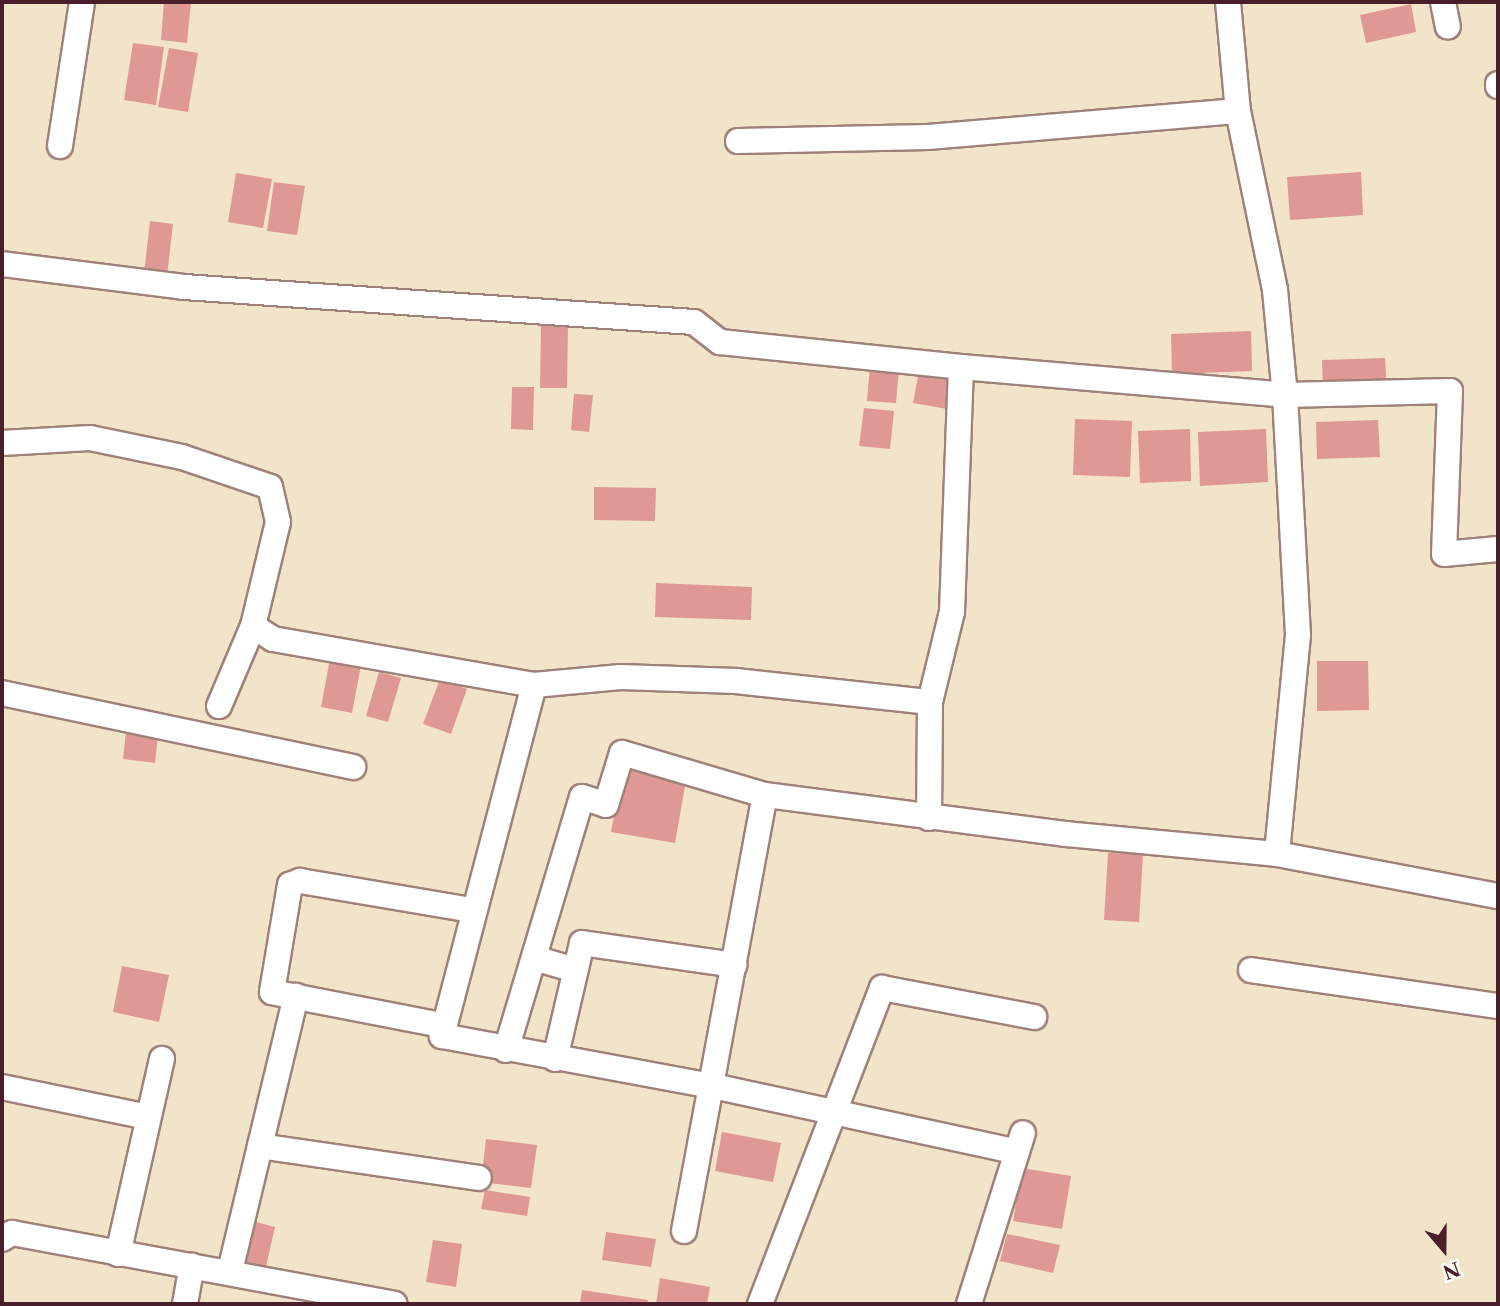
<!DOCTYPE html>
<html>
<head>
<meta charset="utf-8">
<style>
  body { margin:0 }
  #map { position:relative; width:1500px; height:1306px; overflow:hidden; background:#f2e4c9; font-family:"Libre Caslon Text",serif }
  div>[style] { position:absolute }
  .building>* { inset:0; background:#df9893 }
  .roads { filter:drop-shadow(2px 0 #9e827a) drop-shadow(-2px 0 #9e827a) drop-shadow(0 2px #9e827a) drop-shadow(0 -2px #9e827a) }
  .street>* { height:24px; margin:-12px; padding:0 12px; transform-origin:12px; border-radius:12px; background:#fff }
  span { translate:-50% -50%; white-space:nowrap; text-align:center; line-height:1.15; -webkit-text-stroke:7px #fdfcf7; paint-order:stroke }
  .frame { position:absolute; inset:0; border:4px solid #4a1f2b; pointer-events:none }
  .north { position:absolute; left:1409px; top:1215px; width:70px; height:70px; -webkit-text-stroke:5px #fdfcf7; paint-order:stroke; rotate:160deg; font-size:19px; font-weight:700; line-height:28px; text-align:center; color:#4a1f2b }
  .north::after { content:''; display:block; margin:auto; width:24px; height:32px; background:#4a1f2b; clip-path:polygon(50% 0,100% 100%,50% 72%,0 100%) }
</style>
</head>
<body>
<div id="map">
  <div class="building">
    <i style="clip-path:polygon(164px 2px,191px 2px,187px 43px,161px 40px)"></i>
    <i style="clip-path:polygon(1411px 4px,1416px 32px,1366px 43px,1360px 15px)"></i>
    <i style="clip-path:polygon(133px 43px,164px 47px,156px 105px,124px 100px)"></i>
    <i style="clip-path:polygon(169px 48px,198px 53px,188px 112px,158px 107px)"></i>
    <i style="clip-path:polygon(1361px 172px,1363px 215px,1290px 220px,1287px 177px)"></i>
    <i style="clip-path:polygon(236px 173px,272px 179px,263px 228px,228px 222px)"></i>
    <i style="clip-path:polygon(274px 182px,305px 186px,297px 235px,267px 231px)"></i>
    <i style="clip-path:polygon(150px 221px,173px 224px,167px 276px,144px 274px)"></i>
    <i style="clip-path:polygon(541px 324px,568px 324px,567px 388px,540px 388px)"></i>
    <i style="clip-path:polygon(1251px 331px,1252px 371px,1172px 374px,1171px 334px)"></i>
    <i style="clip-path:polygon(1385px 358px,1387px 392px,1323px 394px,1322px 360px)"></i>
    <i style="clip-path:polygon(870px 366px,899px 368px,896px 403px,867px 401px)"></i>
    <i style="clip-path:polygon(920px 366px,959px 373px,953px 410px,913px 403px)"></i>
    <i style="clip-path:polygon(512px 387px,534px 387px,533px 430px,511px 429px)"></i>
    <i style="clip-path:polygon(574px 394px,593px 395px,589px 432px,571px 430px)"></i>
    <i style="clip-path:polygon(864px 408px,894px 411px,890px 449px,859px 446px)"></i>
    <i style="clip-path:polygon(1075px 419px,1132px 421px,1130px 477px,1073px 475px)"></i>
    <i style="clip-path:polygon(1378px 420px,1380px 457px,1317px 459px,1316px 422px)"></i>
    <i style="clip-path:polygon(1190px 429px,1191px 481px,1140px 483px,1138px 431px)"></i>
    <i style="clip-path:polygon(1266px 429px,1268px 482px,1200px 486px,1198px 432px)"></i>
    <i style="clip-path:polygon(594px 487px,656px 488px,655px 521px,594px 520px)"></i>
    <i style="clip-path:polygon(656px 583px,752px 587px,751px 620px,655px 617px)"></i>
    <i style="clip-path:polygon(330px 659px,361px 665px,352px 713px,321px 707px)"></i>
    <i style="clip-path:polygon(1317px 661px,1368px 661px,1369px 710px,1317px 711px)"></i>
    <i style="clip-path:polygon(379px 672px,401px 678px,388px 722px,366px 716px)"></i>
    <i style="clip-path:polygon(440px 679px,467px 689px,451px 734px,423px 724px)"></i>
    <i style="clip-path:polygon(126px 731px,158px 735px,155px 763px,123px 759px)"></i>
    <i style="clip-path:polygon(623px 769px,686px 780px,675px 843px,611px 832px)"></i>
    <i style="clip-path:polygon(1108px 853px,1143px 854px,1139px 922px,1104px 920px)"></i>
    <i style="clip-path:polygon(122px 966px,169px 975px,159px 1022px,113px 1012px)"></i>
    <i style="clip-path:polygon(722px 1132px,781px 1143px,773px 1182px,715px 1171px)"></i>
    <i style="clip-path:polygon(486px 1139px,537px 1145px,531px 1188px,481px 1182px)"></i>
    <i style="clip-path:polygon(1022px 1168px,1071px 1176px,1062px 1229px,1013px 1221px)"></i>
    <i style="clip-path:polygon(485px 1190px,530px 1197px,527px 1216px,481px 1209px)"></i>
    <i style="clip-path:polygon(245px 1219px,275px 1227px,264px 1275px,233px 1268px)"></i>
    <i style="clip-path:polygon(606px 1232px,656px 1239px,651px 1267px,602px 1260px)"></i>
    <i style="clip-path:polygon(1007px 1234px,1060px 1245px,1053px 1273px,1000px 1261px)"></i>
    <i style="clip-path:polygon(433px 1240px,462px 1244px,456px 1287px,426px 1282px)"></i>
    <i style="clip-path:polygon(660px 1278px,710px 1287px,707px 1304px,656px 1304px)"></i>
    <i style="clip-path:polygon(582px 1290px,648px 1300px,647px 1304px,580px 1304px)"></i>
  </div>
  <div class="roads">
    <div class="street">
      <i style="left:1228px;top:2px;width:109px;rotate:84.8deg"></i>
      <i style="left:1238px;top:111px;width:183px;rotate:78.3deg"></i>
      <i style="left:1275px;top:290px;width:105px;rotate:84.6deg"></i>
      <i style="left:1285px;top:395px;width:240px;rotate:86.9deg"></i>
      <i style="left:1298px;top:635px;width:220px;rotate:95.5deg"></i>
      <i style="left:1443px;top:2px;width:25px;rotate:79deg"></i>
      <i style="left:1498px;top:84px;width:2px;rotate:90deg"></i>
      <i style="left:738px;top:141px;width:190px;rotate:-1.2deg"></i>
      <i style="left:928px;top:137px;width:311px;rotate:-4.8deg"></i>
      <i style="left:60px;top:146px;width:146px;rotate:-81.3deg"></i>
      <i style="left:2px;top:264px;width:183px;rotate:7.2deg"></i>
      <i style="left:184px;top:287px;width:511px;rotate:3.93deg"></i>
      <i style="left:694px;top:322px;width:33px;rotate:38deg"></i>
      <i style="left:720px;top:342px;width:242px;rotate:5.9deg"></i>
      <i style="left:961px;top:367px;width:325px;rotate:4.9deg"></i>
      <i style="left:1285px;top:395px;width:165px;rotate:-1.4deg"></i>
      <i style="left:1450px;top:391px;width:163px;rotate:92.1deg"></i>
      <i style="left:1444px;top:554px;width:54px;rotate:-5.3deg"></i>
      <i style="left:2px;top:443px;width:88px;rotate:-3.3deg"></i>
      <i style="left:90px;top:438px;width:94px;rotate:11.7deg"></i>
      <i style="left:182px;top:457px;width:93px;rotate:18.8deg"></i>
      <i style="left:270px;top:487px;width:36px;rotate:77deg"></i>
      <i style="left:278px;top:522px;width:107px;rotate:103.5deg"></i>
      <i style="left:253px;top:626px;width:87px;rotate:113deg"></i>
      <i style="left:253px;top:626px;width:24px;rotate:33deg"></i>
      <i style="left:273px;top:639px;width:265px;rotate:10deg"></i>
      <i style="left:534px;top:685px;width:87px;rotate:-5.3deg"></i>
      <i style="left:621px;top:677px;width:115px;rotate:2deg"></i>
      <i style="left:736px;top:681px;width:195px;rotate:6.2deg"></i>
      <i style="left:534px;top:685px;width:363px;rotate:104.7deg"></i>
      <i style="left:442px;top:1036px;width:276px;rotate:10.5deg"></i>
      <i style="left:713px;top:1086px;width:311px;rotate:12.2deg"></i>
      <i style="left:2px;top:693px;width:359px;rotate:11.9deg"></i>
      <i style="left:929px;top:818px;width:116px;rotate:-89.5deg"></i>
      <i style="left:930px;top:702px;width:93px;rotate:-76.3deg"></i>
      <i style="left:952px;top:612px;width:245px;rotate:-87.9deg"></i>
      <i style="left:534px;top:958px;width:43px;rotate:16.3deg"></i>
      <i style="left:1251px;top:970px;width:250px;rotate:8.3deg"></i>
      <i style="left:441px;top:1025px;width:172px;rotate:-169deg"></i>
      <i style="left:272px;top:992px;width:109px;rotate:-80.5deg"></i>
      <i style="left:290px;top:885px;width:11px;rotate:-22deg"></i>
      <i style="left:300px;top:881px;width:174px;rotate:9.6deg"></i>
      <i style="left:506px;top:1050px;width:264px;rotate:-73.3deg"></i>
      <i style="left:582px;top:797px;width:25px;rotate:18deg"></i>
      <i style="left:606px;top:805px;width:54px;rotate:-72.9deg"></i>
      <i style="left:622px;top:753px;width:149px;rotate:16.4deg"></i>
      <i style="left:765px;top:795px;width:304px;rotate:7.4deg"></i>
      <i style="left:1066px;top:834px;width:212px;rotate:5.4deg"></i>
      <i style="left:1277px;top:854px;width:225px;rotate:10.8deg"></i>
      <i style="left:555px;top:1059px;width:119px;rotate:-76.9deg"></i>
      <i style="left:582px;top:943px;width:154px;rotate:8.2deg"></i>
      <i style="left:2px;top:1087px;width:149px;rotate:11.6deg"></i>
      <i style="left:260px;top:1146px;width:221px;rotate:8.3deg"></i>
      <i style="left:684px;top:1231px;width:443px;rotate:-79.5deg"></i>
      <i style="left:2px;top:1239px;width:12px;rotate:-31deg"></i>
      <i style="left:12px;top:1233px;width:389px;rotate:10.5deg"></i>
      <i style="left:118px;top:1254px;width:200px;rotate:-77.3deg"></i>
      <i style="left:230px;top:1271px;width:283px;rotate:-76.5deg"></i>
      <i style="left:185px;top:1304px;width:39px;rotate:-80deg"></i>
      <i style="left:760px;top:1304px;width:339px;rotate:-68.9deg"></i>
      <i style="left:882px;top:988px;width:155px;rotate:10.8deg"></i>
      <i style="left:969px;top:1304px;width:179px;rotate:-72.5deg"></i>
    </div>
  </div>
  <div class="frame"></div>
  <div class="north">N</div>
</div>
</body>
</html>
